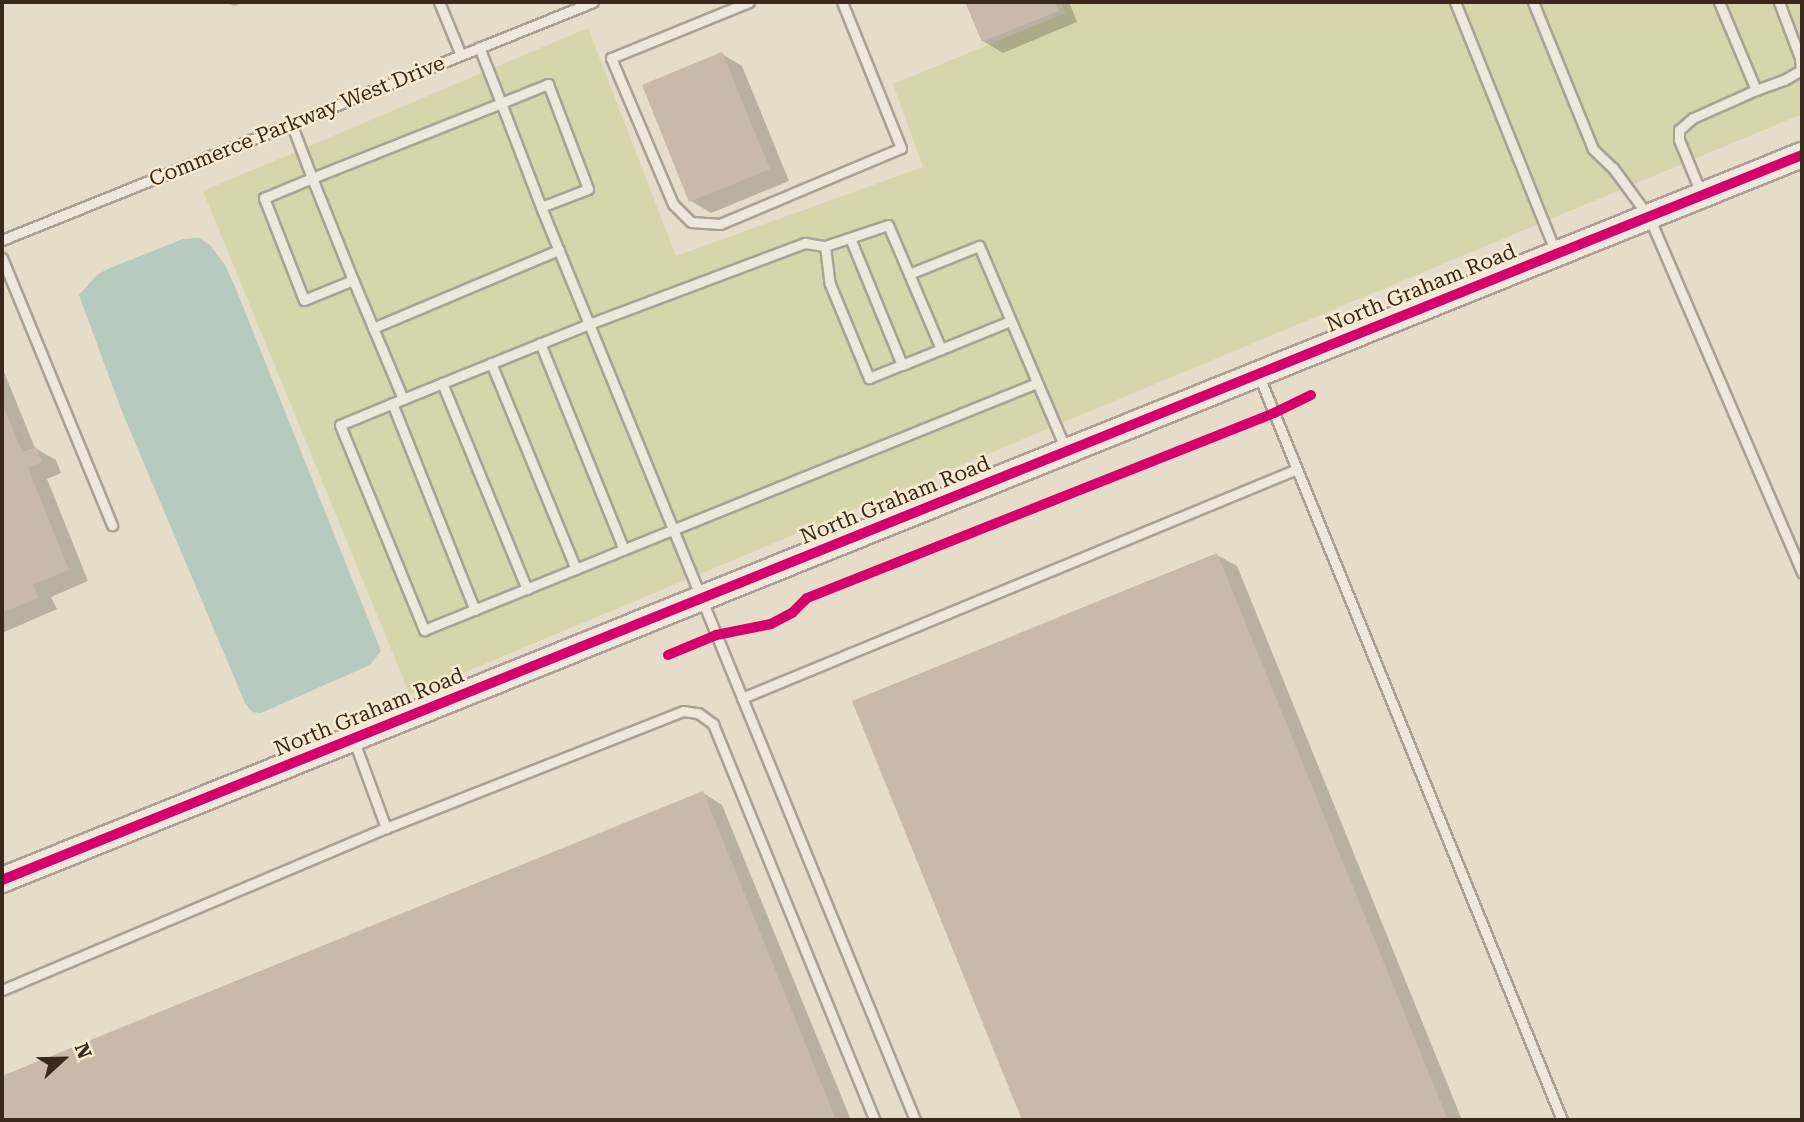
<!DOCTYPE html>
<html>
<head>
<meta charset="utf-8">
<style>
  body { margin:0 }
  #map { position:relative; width:1804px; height:1122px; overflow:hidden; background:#e6dcca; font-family:"Roboto Serif",serif }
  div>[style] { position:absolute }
  .green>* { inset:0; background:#d7d5ab }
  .water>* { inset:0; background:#b6cabd }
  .shadow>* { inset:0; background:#0003 }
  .building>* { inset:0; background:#c9b9ab }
  .roads { filter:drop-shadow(2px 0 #aaa194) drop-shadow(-2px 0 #aaa194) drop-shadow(0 2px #aaa194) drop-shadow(0 -2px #aaa194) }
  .lane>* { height:9px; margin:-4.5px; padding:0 4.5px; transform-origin:4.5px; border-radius:4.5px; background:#ede7dc }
  .secondary>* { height:24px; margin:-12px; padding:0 12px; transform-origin:12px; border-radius:12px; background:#ede7dc }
  .cycleway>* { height:10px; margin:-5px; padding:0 5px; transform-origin:5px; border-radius:5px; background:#d6006c }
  span { translate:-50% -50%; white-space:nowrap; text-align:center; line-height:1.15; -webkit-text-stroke:5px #f8eacf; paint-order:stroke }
  .street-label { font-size:21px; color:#39291c }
  .frame { position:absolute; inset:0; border:4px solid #39291c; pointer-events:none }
  .north { position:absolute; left:28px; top:1024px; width:70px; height:70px; -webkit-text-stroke:5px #f8eacf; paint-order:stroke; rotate:68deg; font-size:19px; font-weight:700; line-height:28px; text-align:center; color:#39291c }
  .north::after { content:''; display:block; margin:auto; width:24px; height:32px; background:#39291c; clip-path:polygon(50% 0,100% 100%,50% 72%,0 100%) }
</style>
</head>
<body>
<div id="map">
  <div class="green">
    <i style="clip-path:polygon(1061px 2px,1802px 2px,1802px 114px,410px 695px,203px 191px,588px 28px,676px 256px,923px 167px,893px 84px,1065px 13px)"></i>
  </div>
  <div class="water">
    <i style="clip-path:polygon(199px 238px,210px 245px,225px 265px,236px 289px,381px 651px,370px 665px,261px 713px,252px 712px,245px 703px,121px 409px,79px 295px,98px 274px,110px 268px,183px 239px)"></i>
  </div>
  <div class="shadow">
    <i style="clip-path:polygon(226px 2px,245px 2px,234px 6px)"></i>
    <i style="clip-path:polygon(967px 2px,1069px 2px,1077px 22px,1003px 53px,983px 41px)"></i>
    <i style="clip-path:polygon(722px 54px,742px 66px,789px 181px,711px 213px,691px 201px)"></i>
    <i style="clip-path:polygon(2px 367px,35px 448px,56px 460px,61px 473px,47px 479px,88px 581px,51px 597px,57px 609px,2px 633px)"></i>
    <i style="clip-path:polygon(1217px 555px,1237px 566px,1462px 1120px,1024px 1120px,854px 702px)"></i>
    <i style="clip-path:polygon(703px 793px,722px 805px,851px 1120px,2px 1120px,2px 1078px)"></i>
  </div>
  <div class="building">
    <i style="clip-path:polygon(965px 2px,1055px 2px,1059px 11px,982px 42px)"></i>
    <i style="clip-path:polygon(722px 52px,770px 169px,689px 202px,642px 85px)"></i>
    <i style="clip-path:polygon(2px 402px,22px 452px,36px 447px,42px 462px,28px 468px,69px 570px,33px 585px,38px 598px,2px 613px)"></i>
    <i style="clip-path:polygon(1217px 553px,1448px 1120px,1022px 1120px,852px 701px)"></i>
    <i style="clip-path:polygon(703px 791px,836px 1120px,2px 1120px,2px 1076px)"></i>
  </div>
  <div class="roads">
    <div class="lane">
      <i style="left:439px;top:2px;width:57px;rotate:67.5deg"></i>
      <i style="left:749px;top:2px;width:149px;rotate:157.9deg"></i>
      <i style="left:611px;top:58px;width:159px;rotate:67deg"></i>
      <i style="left:673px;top:204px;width:25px;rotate:45deg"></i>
      <i style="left:691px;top:222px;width:29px;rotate:4deg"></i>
      <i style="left:720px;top:224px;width:196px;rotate:-22.8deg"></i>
      <i style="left:901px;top:148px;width:157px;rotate:-112deg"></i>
      <i style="left:1455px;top:2px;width:271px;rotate:68.1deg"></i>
      <i style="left:1533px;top:2px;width:159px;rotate:67.8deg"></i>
      <i style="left:1593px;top:149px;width:28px;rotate:44deg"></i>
      <i style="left:1613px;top:168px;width:61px;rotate:53.7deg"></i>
      <i style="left:1649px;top:217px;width:387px;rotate:66.7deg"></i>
      <i style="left:548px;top:84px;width:112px;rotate:69.1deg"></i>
      <i style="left:588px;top:189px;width:50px;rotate:159deg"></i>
      <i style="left:541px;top:207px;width:111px;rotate:-111deg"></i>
      <i style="left:501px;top:103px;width:51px;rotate:-22deg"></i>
      <i style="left:1756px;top:90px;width:30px;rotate:-20deg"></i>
      <i style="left:1784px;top:80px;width:20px;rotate:-30deg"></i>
      <i style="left:1801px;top:70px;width:12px;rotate:-95deg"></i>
      <i style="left:1800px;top:58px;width:60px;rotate:-110.6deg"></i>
      <i style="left:291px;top:123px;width:59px;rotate:69.1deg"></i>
      <i style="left:312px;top:178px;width:203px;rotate:-21.6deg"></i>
      <i style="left:501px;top:103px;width:60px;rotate:-111.4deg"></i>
      <i style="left:312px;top:178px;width:110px;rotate:68.1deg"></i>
      <i style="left:353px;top:280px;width:53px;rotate:157.8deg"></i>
      <i style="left:304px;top:300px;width:110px;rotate:-111.4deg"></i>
      <i style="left:264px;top:198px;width:52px;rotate:-22.6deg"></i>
      <i style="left:1701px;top:193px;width:57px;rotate:-112.5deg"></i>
      <i style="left:1679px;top:140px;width:10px;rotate:-90deg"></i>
      <i style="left:1679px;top:130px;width:18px;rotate:-41deg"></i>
      <i style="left:1693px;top:118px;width:69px;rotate:-24deg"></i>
      <i style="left:1756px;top:90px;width:95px;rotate:-112.8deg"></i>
      <i style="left:541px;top:207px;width:987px;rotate:67.72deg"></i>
      <i style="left:850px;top:238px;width:137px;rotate:67.7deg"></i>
      <i style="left:902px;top:365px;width:117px;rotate:-22.2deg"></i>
      <i style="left:2px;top:240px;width:637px;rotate:-21.94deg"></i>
      <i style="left:825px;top:246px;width:38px;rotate:83deg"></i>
      <i style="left:830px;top:284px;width:102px;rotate:67.5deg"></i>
      <i style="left:869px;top:378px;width:35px;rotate:-22deg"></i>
      <i style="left:2px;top:258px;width:289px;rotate:67.6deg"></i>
      <i style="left:909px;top:274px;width:82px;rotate:66.9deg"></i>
      <i style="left:353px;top:280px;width:129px;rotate:67.2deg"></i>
      <i style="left:403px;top:399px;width:201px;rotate:-22deg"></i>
      <i style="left:589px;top:324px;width:231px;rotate:-20.6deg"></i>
      <i style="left:805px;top:243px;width:20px;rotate:9deg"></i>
      <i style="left:825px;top:246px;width:66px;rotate:-18.4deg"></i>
      <i style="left:888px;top:225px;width:53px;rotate:66.8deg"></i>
      <i style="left:909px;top:274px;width:75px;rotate:-21.8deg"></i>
      <i style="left:979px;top:246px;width:220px;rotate:66.9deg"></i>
      <i style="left:373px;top:328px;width:202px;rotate:-22.8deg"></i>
      <i style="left:540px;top:343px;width:223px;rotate:67.9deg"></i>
      <i style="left:491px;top:363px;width:223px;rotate:67.6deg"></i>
      <i style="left:1259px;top:376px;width:803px;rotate:67.84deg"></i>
      <i style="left:442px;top:383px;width:223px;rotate:67.6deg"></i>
      <i style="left:403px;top:399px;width:68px;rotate:157.6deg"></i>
      <i style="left:340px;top:425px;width:222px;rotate:67.7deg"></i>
      <i style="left:424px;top:630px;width:661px;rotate:-21.95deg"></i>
      <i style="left:392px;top:403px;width:223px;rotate:68.2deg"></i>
      <i style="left:742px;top:698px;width:600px;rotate:-22.42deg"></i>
      <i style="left:354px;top:741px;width:93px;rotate:69.8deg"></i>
      <i style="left:386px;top:828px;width:319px;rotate:-21.5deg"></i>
      <i style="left:683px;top:711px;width:15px;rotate:8deg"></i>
      <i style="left:698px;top:713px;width:19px;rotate:36deg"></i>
      <i style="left:713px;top:724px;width:428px;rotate:67.8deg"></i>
      <i style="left:2px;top:990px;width:417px;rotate:-22.9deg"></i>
    </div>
    <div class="secondary">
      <i style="left:2px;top:880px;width:1941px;rotate:-21.94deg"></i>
    </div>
  </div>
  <div class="cycleway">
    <i style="left:668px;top:655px;width:52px;rotate:-22.6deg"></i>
    <i style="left:716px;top:635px;width:56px;rotate:-11.3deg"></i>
    <i style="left:771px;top:624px;width:24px;rotate:-28deg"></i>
    <i style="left:792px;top:613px;width:21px;rotate:-45deg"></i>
    <i style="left:807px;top:598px;width:502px;rotate:-21.61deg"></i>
    <i style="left:1274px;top:413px;width:41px;rotate:-25.9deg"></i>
    <i style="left:2px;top:880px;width:1941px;rotate:-21.94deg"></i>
  </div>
  <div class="street-label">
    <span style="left:297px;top:121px;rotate:-22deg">Commerce Parkway West Drive</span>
    <span style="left:1421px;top:288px;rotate:-22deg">North Graham Road</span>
    <span style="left:895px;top:500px;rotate:-22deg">North Graham Road</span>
    <span style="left:369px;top:712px;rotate:-22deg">North Graham Road</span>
  </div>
  <div class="frame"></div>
  <div class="north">N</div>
</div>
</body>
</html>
